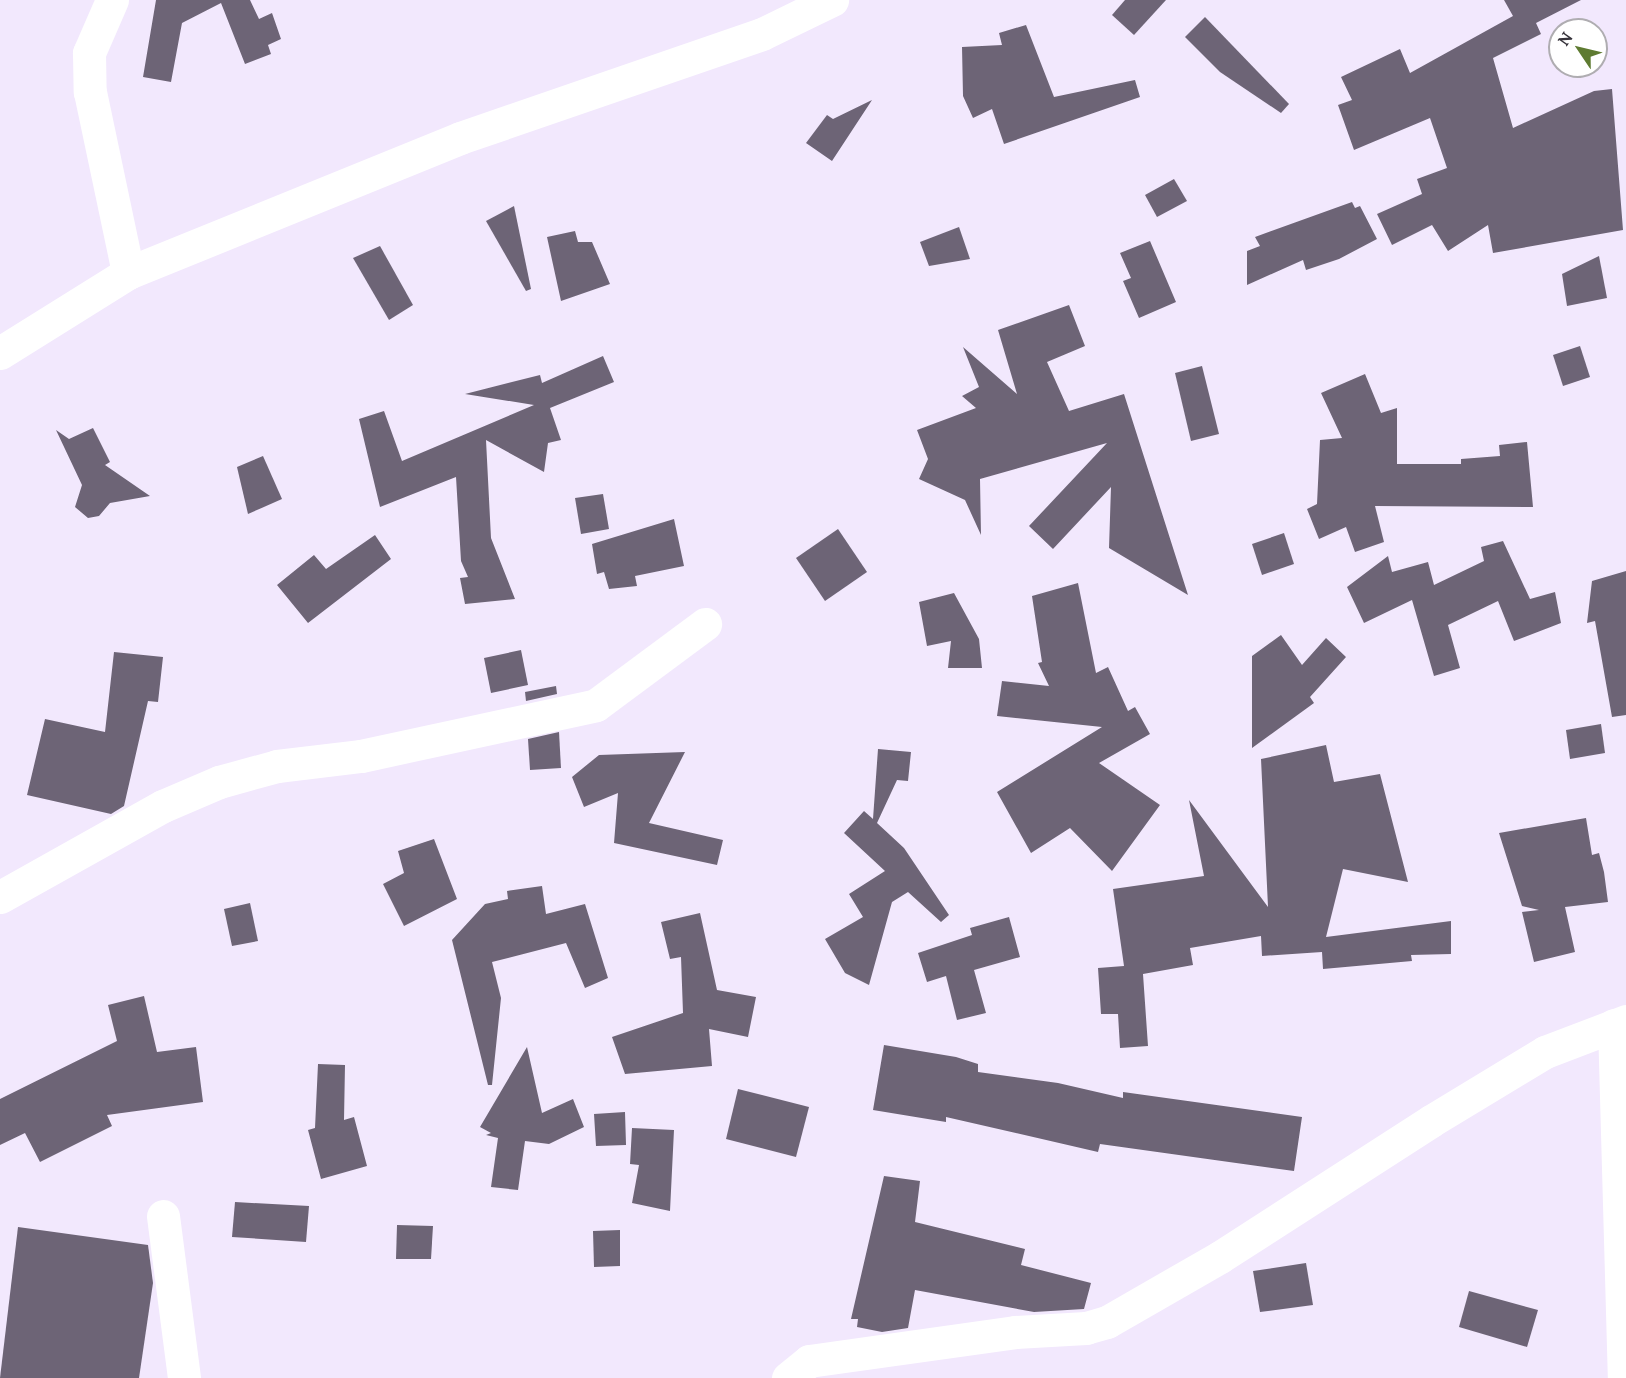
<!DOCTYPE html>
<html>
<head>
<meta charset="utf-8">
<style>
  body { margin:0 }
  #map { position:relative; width:1626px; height:1378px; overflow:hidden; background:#f2e8fd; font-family:Lora,serif }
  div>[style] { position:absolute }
  .building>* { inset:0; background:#6d6476 }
  .minor>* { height:33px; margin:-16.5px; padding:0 16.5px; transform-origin:16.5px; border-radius:16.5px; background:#fff }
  span { translate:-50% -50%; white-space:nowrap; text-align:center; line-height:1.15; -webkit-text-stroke:6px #fff; paint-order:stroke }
  .north { position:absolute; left:1548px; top:18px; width:60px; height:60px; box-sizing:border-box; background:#fff; border:2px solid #afadb1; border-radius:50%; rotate:305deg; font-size:16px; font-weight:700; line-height:24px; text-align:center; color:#36333b }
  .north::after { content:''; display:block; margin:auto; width:21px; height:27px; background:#5e7b31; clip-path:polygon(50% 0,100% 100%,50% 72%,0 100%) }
</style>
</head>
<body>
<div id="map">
  <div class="building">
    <i style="clip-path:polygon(156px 0,250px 0,259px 19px,272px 13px,281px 39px,268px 45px,271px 54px,245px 64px,221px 3px,182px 23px,171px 82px,143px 77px)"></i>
    <i style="clip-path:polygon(1125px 0,1166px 0,1134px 35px,1112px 15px)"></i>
    <i style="clip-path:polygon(1504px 0,1581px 0,1536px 23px,1541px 34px,1493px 58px,1513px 128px,1594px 91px,1612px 89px,1623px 230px,1493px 253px,1488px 225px,1448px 251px,1432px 225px,1392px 245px,1377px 214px,1422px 194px,1417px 179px,1447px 168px,1430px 118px,1354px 150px,1338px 105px,1352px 100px,1341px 77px,1400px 49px,1410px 73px,1513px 16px)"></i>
    <i style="clip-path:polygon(1205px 17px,1289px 104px,1281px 113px,1220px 72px,1185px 37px)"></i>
    <i style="clip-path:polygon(1026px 25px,1054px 97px,1135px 80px,1140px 97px,1004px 144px,992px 109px,973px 118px,963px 96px,962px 47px,1002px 45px,999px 33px)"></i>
    <i style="clip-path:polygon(872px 100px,832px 161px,806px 143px,827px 115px,833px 119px)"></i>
    <i style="clip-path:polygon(1174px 179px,1187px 201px,1157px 217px,1145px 195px)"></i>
    <i style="clip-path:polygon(1352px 202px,1355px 208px,1360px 206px,1377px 239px,1339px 259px,1306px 270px,1303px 260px,1247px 285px,1247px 251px,1260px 246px,1255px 237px)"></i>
    <i style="clip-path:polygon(514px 206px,531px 289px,526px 291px,486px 221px)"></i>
    <i style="clip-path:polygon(959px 227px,970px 259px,929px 266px,920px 242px)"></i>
    <i style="clip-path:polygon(575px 231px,578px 242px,592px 242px,610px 284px,561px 301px,547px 237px)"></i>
    <i style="clip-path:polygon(1150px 241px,1176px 302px,1139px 318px,1123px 281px,1131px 278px,1120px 253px)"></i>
    <i style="clip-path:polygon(380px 246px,413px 305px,389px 320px,353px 258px)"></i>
    <i style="clip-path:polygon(1599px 256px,1607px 298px,1567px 306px,1562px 274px)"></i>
    <i style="clip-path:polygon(1069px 305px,1085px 346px,1047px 362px,1069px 411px,1124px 394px,1188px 595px,1109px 548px,1111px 487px,1053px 549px,1029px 526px,1107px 443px,980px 479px,981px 535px,965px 500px,919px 479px,928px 459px,917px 430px,976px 408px,962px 396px,979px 387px,963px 347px,1017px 394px,998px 330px)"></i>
    <i style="clip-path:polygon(1580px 346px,1590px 377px,1563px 386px,1553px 355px)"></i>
    <i style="clip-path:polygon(603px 356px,614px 382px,550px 408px,561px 440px,548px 443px,544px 472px,486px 440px,491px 538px,515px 599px,465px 604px,460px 578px,468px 577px,461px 561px,456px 477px,380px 507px,359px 419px,384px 411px,402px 461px,534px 405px,465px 394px,540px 375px,542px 383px)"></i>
    <i style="clip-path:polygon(1202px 366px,1219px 434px,1191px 441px,1175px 373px)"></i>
    <i style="clip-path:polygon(1365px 374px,1381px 413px,1397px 408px,1397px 464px,1461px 464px,1461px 459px,1500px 456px,1499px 445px,1527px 442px,1533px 507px,1375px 506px,1384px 542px,1355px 552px,1346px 527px,1319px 539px,1307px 509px,1317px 504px,1320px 440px,1342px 438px,1321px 393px)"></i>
    <i style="clip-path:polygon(93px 428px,110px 462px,105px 465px,150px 496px,110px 503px,99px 516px,88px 518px,75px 507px,82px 485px,56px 430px,69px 439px)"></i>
    <i style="clip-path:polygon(263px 456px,282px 499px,248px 514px,237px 467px)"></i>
    <i style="clip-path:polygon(603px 494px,609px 529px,581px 534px,575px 498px)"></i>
    <i style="clip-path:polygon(674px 519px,684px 566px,635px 576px,637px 586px,609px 589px,604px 572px,597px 574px,592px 544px)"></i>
    <i style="clip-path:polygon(838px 529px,867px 572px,825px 601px,796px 558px)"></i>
    <i style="clip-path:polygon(1284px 533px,1294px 564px,1262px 575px,1252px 544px)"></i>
    <i style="clip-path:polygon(375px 535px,391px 559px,308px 623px,277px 585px,314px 555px,326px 569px)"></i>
    <i style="clip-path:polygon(1503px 541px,1530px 599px,1555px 592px,1561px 623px,1514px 641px,1498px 601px,1448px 625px,1460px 668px,1434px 676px,1412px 600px,1364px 623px,1347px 587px,1388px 556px,1392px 572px,1428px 562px,1434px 585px,1484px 561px,1481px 547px)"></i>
    <i style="clip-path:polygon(1626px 571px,1626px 715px,1612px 717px,1595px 621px,1587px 623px,1592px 581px)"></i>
    <i style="clip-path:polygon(1078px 583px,1096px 673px,1108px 667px,1128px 711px,1135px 707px,1150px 734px,1099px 763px,1160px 805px,1112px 871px,1070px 828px,1031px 853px,997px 792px,1102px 727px,997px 716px,1002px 681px,1049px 686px,1038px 663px,1042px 662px,1032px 596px)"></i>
    <i style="clip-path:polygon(954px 593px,979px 639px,982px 668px,948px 668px,951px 641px,927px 646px,919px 602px)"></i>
    <i style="clip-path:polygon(1281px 635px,1302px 665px,1326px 638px,1346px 657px,1310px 697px,1314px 703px,1252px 748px,1252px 656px)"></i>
    <i style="clip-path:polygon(521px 650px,528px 685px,491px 693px,484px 658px)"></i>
    <i style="clip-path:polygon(114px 652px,163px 657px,158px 702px,148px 701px,124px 806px,111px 814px,27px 795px,45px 719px,105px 732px)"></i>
    <i style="clip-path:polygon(556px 686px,557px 694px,526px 701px,525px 692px)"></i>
    <i style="clip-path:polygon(1601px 724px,1605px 753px,1570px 759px,1566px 730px)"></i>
    <i style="clip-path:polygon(559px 732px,561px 768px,530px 770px,528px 739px)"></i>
    <i style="clip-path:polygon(1326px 745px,1334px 782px,1380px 774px,1408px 882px,1343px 869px,1326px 937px,1451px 921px,1451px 954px,1411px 955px,1412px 961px,1323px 969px,1322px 952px,1262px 956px,1261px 936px,1190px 948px,1193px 965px,1143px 974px,1148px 1046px,1120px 1048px,1118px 1014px,1101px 1014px,1098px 968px,1124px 966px,1113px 889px,1204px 876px,1189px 800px,1268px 907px,1261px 759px)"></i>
    <i style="clip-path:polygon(878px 749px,911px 752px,908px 781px,897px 780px,877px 823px,904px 848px,949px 915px,941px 922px,908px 892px,892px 902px,869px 985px,845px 973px,825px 939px,863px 917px,849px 894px,885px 871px,844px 833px,864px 811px,873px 819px)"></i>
    <i style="clip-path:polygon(685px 752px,649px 823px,723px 840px,717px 865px,614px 843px,618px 793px,584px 807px,572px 777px,599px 755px)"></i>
    <i style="clip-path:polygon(1586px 818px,1592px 855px,1599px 853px,1604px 872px,1608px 902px,1565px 907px,1575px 952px,1534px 962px,1522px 912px,1539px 910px,1522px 906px,1499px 833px)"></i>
    <i style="clip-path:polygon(434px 839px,457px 899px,404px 926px,383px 884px,404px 873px,398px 851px)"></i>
    <i style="clip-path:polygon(542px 886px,546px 914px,585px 904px,608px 978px,585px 988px,566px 943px,492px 962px,501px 998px,492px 1085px,488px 1085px,452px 940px,485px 904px,508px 899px,507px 891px)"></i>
    <i style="clip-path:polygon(250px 903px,258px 941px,232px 946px,224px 909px)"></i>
    <i style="clip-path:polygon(700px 913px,717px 990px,756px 997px,748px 1037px,709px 1029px,712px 1066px,625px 1074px,612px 1037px,683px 1013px,681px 957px,670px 959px,661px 922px)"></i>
    <i style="clip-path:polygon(1009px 917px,1020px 957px,974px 970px,986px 1013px,957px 1020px,946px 976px,927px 982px,918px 953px,972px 935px,970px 928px)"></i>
    <i style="clip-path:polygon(144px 996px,157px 1052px,196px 1047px,203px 1102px,107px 1115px,112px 1126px,40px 1162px,25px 1133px,0 1145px,0 1099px,117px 1041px,108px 1005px)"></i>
    <i style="clip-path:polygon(884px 1045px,956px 1057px,978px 1064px,978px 1072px,1058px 1083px,1123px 1098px,1123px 1092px,1302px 1117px,1294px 1171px,1100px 1144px,1098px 1152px,946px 1117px,946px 1122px,873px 1110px)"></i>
    <i style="clip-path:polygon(527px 1047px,542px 1113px,573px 1099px,584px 1127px,549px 1144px,525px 1141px,518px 1190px,491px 1187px,498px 1138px,486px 1135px,491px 1133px,480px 1127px)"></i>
    <i style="clip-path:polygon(318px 1064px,345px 1065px,344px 1120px,354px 1117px,367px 1166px,321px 1179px,308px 1130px,315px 1128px)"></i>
    <i style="clip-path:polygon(738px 1089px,809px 1107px,796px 1157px,726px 1139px)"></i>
    <i style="clip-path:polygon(625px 1112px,626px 1145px,596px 1146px,594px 1114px)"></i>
    <i style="clip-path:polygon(632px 1128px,674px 1130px,670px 1211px,632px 1203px,639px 1165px,630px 1164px)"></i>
    <i style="clip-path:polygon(884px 1176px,920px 1181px,915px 1222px,1025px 1249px,1021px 1265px,1091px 1283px,1084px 1309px,1034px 1312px,915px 1290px,908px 1328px,882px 1332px,857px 1327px,858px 1319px,851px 1319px)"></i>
    <i style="clip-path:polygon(235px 1202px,309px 1206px,306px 1242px,232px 1237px)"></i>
    <i style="clip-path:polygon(397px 1225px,433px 1226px,431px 1259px,396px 1259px)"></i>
    <i style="clip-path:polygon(18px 1227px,148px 1245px,153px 1283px,139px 1378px,0 1378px)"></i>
    <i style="clip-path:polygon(620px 1230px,620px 1266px,594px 1267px,593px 1231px)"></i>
    <i style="clip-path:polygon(1306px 1263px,1313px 1305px,1260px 1312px,1253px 1271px)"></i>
    <i style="clip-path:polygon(1469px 1291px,1538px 1310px,1527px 1347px,1459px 1327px)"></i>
  </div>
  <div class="minor">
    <i style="left:112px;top:0;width:58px;rotate:113.5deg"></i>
    <i style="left:89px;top:53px;width:39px;rotate:89deg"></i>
    <i style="left:90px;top:92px;width:185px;rotate:78.1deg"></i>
    <i style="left:0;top:353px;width:151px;rotate:-32deg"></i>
    <i style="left:128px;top:273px;width:358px;rotate:-22.1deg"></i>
    <i style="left:460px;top:138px;width:319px;rotate:-19deg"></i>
    <i style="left:762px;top:34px;width:78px;rotate:-25.9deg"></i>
    <i style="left:0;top:897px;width:187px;rotate:-29.2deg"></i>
    <i style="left:163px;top:806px;width:61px;rotate:-23.2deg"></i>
    <i style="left:219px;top:782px;width:60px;rotate:-15.4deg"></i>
    <i style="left:277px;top:766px;width:85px;rotate:-6.8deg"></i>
    <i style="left:361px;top:756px;width:240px;rotate:-12.2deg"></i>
    <i style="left:596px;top:705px;width:136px;rotate:-36.6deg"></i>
    <i style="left:1614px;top:1025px;width:353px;rotate:88.4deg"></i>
    <i style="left:163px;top:1216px;width:163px;rotate:82.6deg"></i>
    <i style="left:788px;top:1378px;width:27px;rotate:-39deg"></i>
    <i style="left:809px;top:1361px;width:208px;rotate:-8deg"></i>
    <i style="left:1015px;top:1332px;width:71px;rotate:-3.2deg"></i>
    <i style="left:1086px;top:1328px;width:22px;rotate:-16deg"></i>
    <i style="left:1107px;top:1322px;width:130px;rotate:-29.9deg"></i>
    <i style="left:1220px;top:1257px;width:251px;rotate:-32.8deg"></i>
    <i style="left:1431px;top:1121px;width:133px;rotate:-31.2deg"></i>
    <i style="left:1545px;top:1052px;width:87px;rotate:-20.9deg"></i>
  </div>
  <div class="north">N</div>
</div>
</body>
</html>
